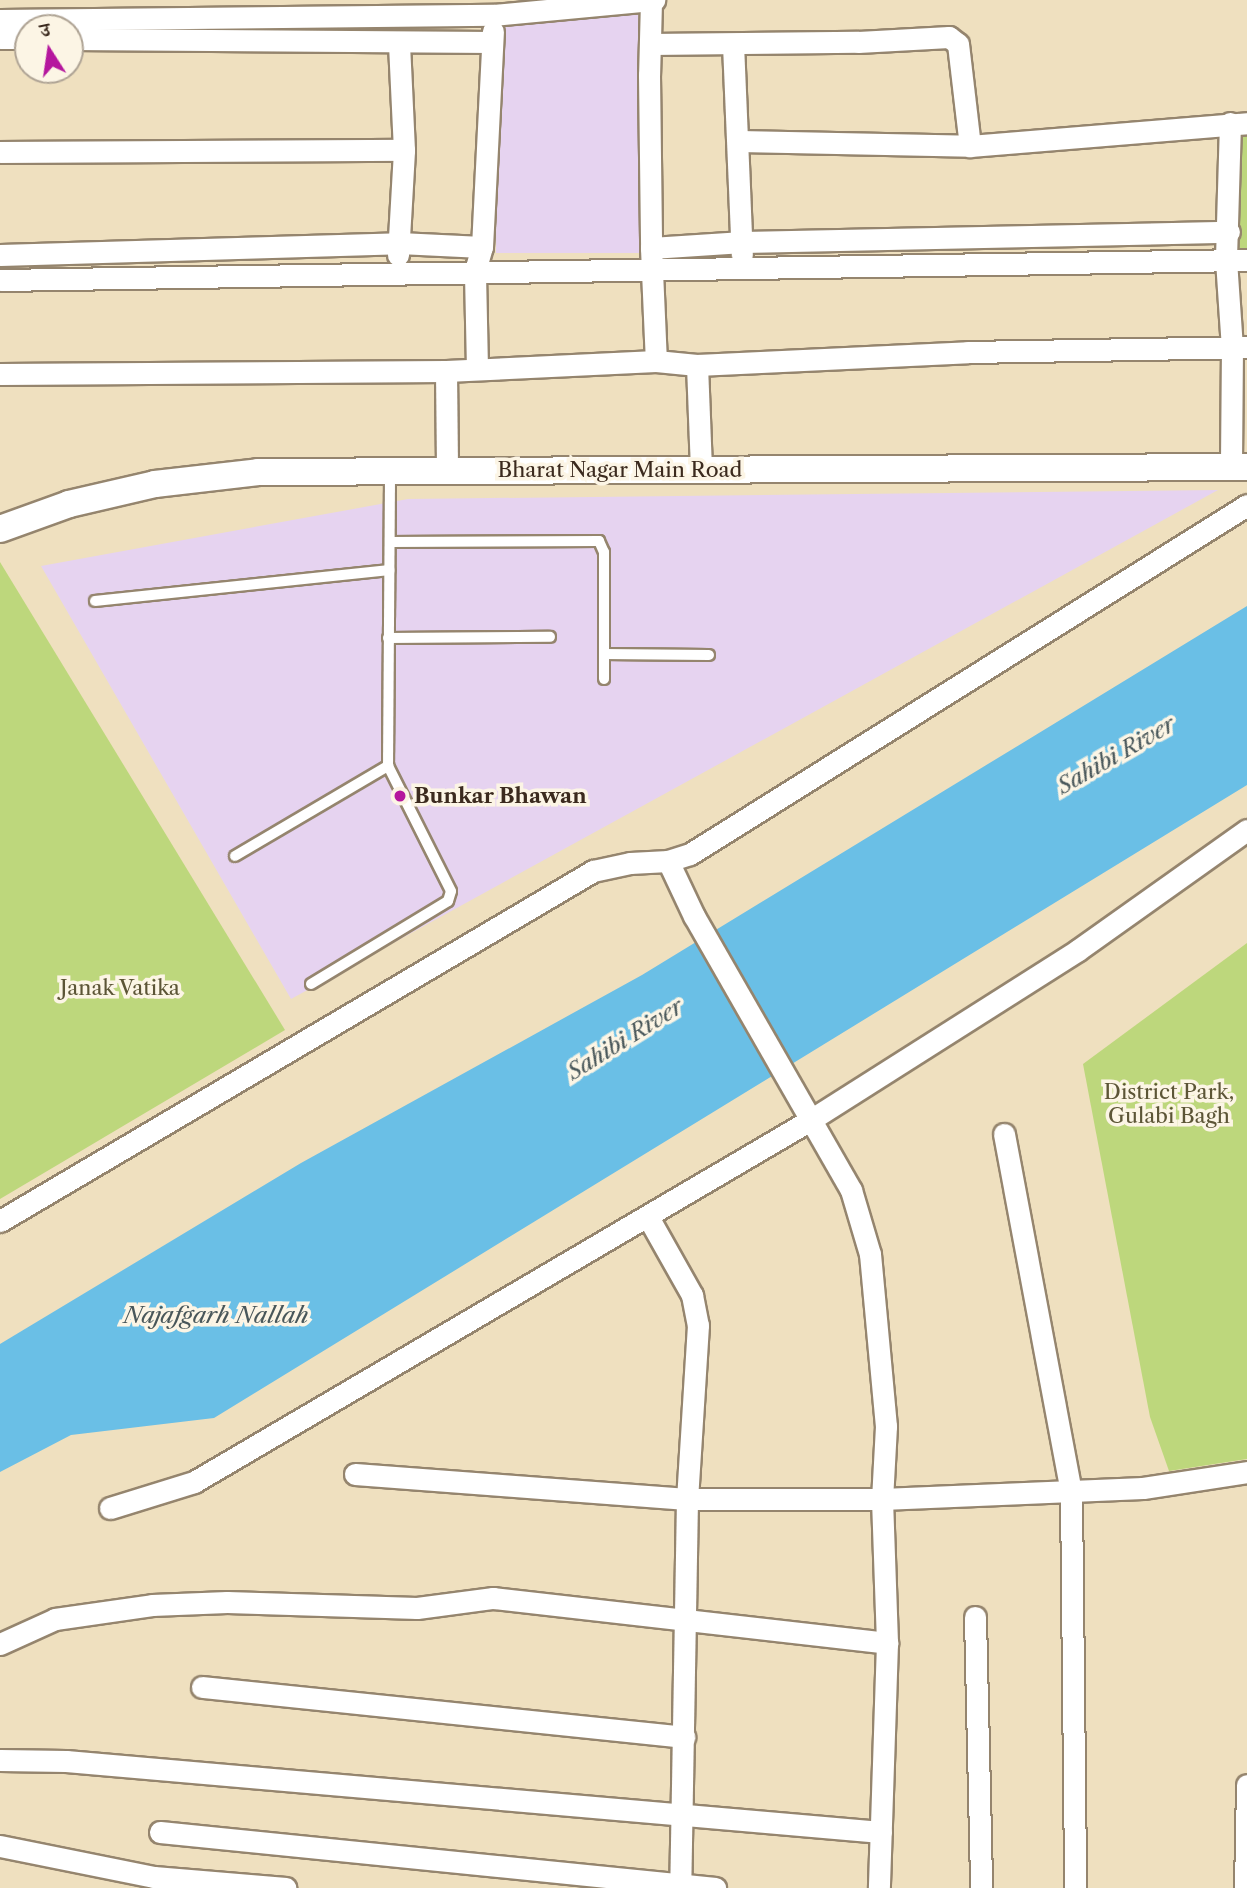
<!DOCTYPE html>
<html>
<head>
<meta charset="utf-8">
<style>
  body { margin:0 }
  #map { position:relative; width:1247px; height:1888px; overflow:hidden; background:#efe0bf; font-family:"Libre Caslon Text","Noto Serif Devanagari",serif }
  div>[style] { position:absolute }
  .built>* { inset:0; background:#e6d3f0 }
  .green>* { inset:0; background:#bdd77c }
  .water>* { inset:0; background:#6abfe6 }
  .roads { filter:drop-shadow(2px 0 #95856e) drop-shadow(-2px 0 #95856e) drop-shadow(0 2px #95856e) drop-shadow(0 -2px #95856e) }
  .service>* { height:10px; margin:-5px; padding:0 5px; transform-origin:5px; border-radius:5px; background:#fff }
  .minor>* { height:21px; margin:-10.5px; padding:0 10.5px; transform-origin:10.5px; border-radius:10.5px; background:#fff }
  .tertiary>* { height:26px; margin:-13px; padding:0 13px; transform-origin:13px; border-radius:13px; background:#fff }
  .dots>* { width:19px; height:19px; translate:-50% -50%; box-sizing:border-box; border:4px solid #fcf5e5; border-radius:50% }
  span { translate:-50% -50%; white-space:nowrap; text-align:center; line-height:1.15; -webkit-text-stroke:7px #fcf5e5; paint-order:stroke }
  .street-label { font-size:21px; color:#3b2a1e }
  .poi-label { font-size:21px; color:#3b2a1e; font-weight:700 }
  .left { translate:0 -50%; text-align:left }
  .park-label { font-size:21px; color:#5c5536 }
  .water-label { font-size:23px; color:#49575a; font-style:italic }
  .north { position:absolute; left:14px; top:14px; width:70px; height:70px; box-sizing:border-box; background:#fcf5e5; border:2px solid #afa495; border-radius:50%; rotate:348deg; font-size:19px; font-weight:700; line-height:28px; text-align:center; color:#3b2a1e }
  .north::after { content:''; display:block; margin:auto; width:24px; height:32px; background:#b5179e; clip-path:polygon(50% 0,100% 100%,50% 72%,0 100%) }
</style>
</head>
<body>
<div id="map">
  <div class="built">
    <i style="clip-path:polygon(497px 10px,640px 11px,639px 253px,496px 253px)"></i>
    <i style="clip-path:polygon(1218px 490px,291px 999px,41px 566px,408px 499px)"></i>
  </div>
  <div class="green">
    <i style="clip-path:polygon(1234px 136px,1247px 136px,1247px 250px,1235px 250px)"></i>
    <i style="clip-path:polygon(0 562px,285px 1030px,0 1199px)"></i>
    <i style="clip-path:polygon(1247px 943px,1247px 1459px,1169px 1471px,1150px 1417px,1083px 1064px)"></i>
  </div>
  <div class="water">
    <i style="clip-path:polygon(1247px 606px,1247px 785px,214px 1418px,71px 1435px,0 1472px,0 1344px,301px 1163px,642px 975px)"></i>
  </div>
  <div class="roads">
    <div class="service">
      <i style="left:390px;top:542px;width:209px;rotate:-0.3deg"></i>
      <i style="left:599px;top:541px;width:12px;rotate:66deg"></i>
      <i style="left:604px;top:552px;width:127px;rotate:90deg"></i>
      <i style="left:95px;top:601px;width:296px;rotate:-6deg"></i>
      <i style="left:388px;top:638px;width:162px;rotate:-0.4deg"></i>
      <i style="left:604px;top:654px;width:105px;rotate:0.5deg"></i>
      <i style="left:235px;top:856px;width:178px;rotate:-30.5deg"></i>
      <i style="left:311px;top:984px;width:160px;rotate:-31.2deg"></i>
      <i style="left:448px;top:901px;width:10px;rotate:-73deg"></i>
      <i style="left:451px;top:891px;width:140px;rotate:-116.7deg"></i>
      <i style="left:388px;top:766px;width:294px;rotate:-89.6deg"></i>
    </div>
    <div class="minor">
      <i style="left:651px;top:1px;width:74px;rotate:91.5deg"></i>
      <i style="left:649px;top:75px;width:173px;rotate:89.3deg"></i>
      <i style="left:651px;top:248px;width:113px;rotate:87.5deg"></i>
      <i style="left:0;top:20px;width:494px;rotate:-0.6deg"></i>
      <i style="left:494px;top:15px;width:161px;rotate:-5.4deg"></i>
      <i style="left:0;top:38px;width:28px"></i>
      <i style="left:70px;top:39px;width:422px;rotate:0.4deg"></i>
      <i style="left:650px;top:44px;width:208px;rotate:-0.6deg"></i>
      <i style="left:858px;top:42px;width:91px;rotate:-3.1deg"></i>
      <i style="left:949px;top:37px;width:11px;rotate:38deg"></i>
      <i style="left:958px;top:44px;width:103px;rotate:83.3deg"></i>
      <i style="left:733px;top:44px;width:211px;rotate:87.6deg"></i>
      <i style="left:1230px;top:123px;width:137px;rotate:91.7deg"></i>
      <i style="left:1226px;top:260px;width:87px;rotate:86.1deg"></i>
      <i style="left:1232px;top:347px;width:120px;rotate:90.5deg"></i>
      <i style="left:739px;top:141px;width:231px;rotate:1.2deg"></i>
      <i style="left:970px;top:146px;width:278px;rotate:-4.7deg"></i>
      <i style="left:0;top:152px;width:404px;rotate:-0.3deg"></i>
      <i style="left:651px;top:248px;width:92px;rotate:-3.7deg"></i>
      <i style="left:743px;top:242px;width:486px;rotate:-1.2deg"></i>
      <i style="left:0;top:255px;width:399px;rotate:-1.7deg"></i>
      <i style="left:399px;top:243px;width:83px;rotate:2.8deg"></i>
      <i style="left:398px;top:255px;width:105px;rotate:-86.7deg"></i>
      <i style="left:404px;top:150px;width:107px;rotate:-92.7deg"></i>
      <i style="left:0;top:280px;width:1247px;rotate:-0.92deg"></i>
      <i style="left:697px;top:365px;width:105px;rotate:87.8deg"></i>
      <i style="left:477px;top:369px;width:98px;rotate:-91.2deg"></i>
      <i style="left:475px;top:271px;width:25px;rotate:-74deg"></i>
      <i style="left:482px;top:247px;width:216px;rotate:-87.1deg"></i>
      <i style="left:446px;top:371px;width:100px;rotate:89.4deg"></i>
      <i style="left:0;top:374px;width:446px;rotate:-0.4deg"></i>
      <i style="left:446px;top:371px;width:210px;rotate:-2.7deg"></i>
      <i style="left:656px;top:361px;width:41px;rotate:5.6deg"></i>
      <i style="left:697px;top:365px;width:271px;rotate:-2.7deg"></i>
      <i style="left:968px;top:352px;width:279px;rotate:-1deg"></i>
      <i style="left:668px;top:861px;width:61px;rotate:64.7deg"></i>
      <i style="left:694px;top:916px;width:316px;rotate:60.2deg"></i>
      <i style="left:851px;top:1190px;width:67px;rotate:73.5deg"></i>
      <i style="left:870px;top:1254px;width:173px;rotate:84.7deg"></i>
      <i style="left:886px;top:1426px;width:73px;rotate:93.1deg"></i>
      <i style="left:882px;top:1499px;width:144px;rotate:88deg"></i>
      <i style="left:887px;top:1643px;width:245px;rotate:91.9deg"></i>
      <i style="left:1004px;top:1134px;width:364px;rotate:79.4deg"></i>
      <i style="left:1071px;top:1492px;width:396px;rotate:89.4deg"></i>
      <i style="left:648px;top:1217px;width:90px;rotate:60.6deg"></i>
      <i style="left:692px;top:1295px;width:31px;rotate:79deg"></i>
      <i style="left:698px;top:1325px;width:174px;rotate:93.6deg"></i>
      <i style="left:687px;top:1499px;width:389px;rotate:91deg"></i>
      <i style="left:0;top:1221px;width:689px;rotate:-30.55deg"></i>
      <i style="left:593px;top:871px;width:38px;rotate:-12deg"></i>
      <i style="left:630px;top:863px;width:38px;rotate:-3deg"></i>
      <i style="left:668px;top:861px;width:23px;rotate:-18deg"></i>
      <i style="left:690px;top:854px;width:657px;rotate:-32.07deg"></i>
      <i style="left:355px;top:1474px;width:333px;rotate:4.3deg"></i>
      <i style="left:687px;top:1499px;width:195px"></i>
      <i style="left:882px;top:1499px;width:261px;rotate:-2.4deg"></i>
      <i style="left:1143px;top:1488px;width:105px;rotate:-8.7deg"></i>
      <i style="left:110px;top:1508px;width:88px;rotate:-17.2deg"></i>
      <i style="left:194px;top:1482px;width:717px;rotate:-30.43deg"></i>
      <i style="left:812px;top:1119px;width:315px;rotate:-32.4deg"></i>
      <i style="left:1078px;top:950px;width:207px;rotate:-35.4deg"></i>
      <i style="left:975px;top:1617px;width:271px;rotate:88.7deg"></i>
      <i style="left:0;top:1644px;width:60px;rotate:-24.4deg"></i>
      <i style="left:55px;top:1619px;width:98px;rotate:-8.2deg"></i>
      <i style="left:152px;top:1605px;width:75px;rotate:-2.3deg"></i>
      <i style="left:227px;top:1602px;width:190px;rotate:1.8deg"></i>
      <i style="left:417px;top:1608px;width:77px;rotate:-7.5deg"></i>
      <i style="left:493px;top:1598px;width:397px;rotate:6.5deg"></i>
      <i style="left:202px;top:1687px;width:485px;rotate:5.9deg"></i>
      <i style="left:0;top:1760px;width:66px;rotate:0.9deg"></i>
      <i style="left:66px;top:1761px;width:818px;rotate:4.98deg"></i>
      <i style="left:160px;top:1832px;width:558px;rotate:5.76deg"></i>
      <i style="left:0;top:1846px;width:157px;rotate:11.4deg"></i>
      <i style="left:154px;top:1877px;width:132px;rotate:4.8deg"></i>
      <i style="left:1245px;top:1888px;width:103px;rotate:-88.9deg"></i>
    </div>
    <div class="tertiary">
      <i style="left:0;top:529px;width:73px;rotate:-19.9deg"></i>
      <i style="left:69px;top:504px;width:88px;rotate:-13.1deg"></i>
      <i style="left:155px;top:484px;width:104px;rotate:-6.6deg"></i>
      <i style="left:258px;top:472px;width:989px;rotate:-0.29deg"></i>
    </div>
  </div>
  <div class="dots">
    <i style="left:400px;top:796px;background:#b5179e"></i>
  </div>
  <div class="street-label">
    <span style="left:620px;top:470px">Bharat Nagar Main Road</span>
  </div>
  <div class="poi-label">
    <span class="left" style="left:414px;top:796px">Bunkar Bhawan</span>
  </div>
  <div class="park-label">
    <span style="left:120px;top:988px">Janak Vatika</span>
    <span style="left:1169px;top:1104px">District Park,<br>Gulabi Bagh</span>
  </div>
  <div class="water-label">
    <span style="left:1116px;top:755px;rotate:-30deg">Sahibi River</span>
    <span style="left:625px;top:1039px;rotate:-32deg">Sahibi River</span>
    <span style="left:216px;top:1315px">Najafgarh Nallah</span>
  </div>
  <div class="north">उ</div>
</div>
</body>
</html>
